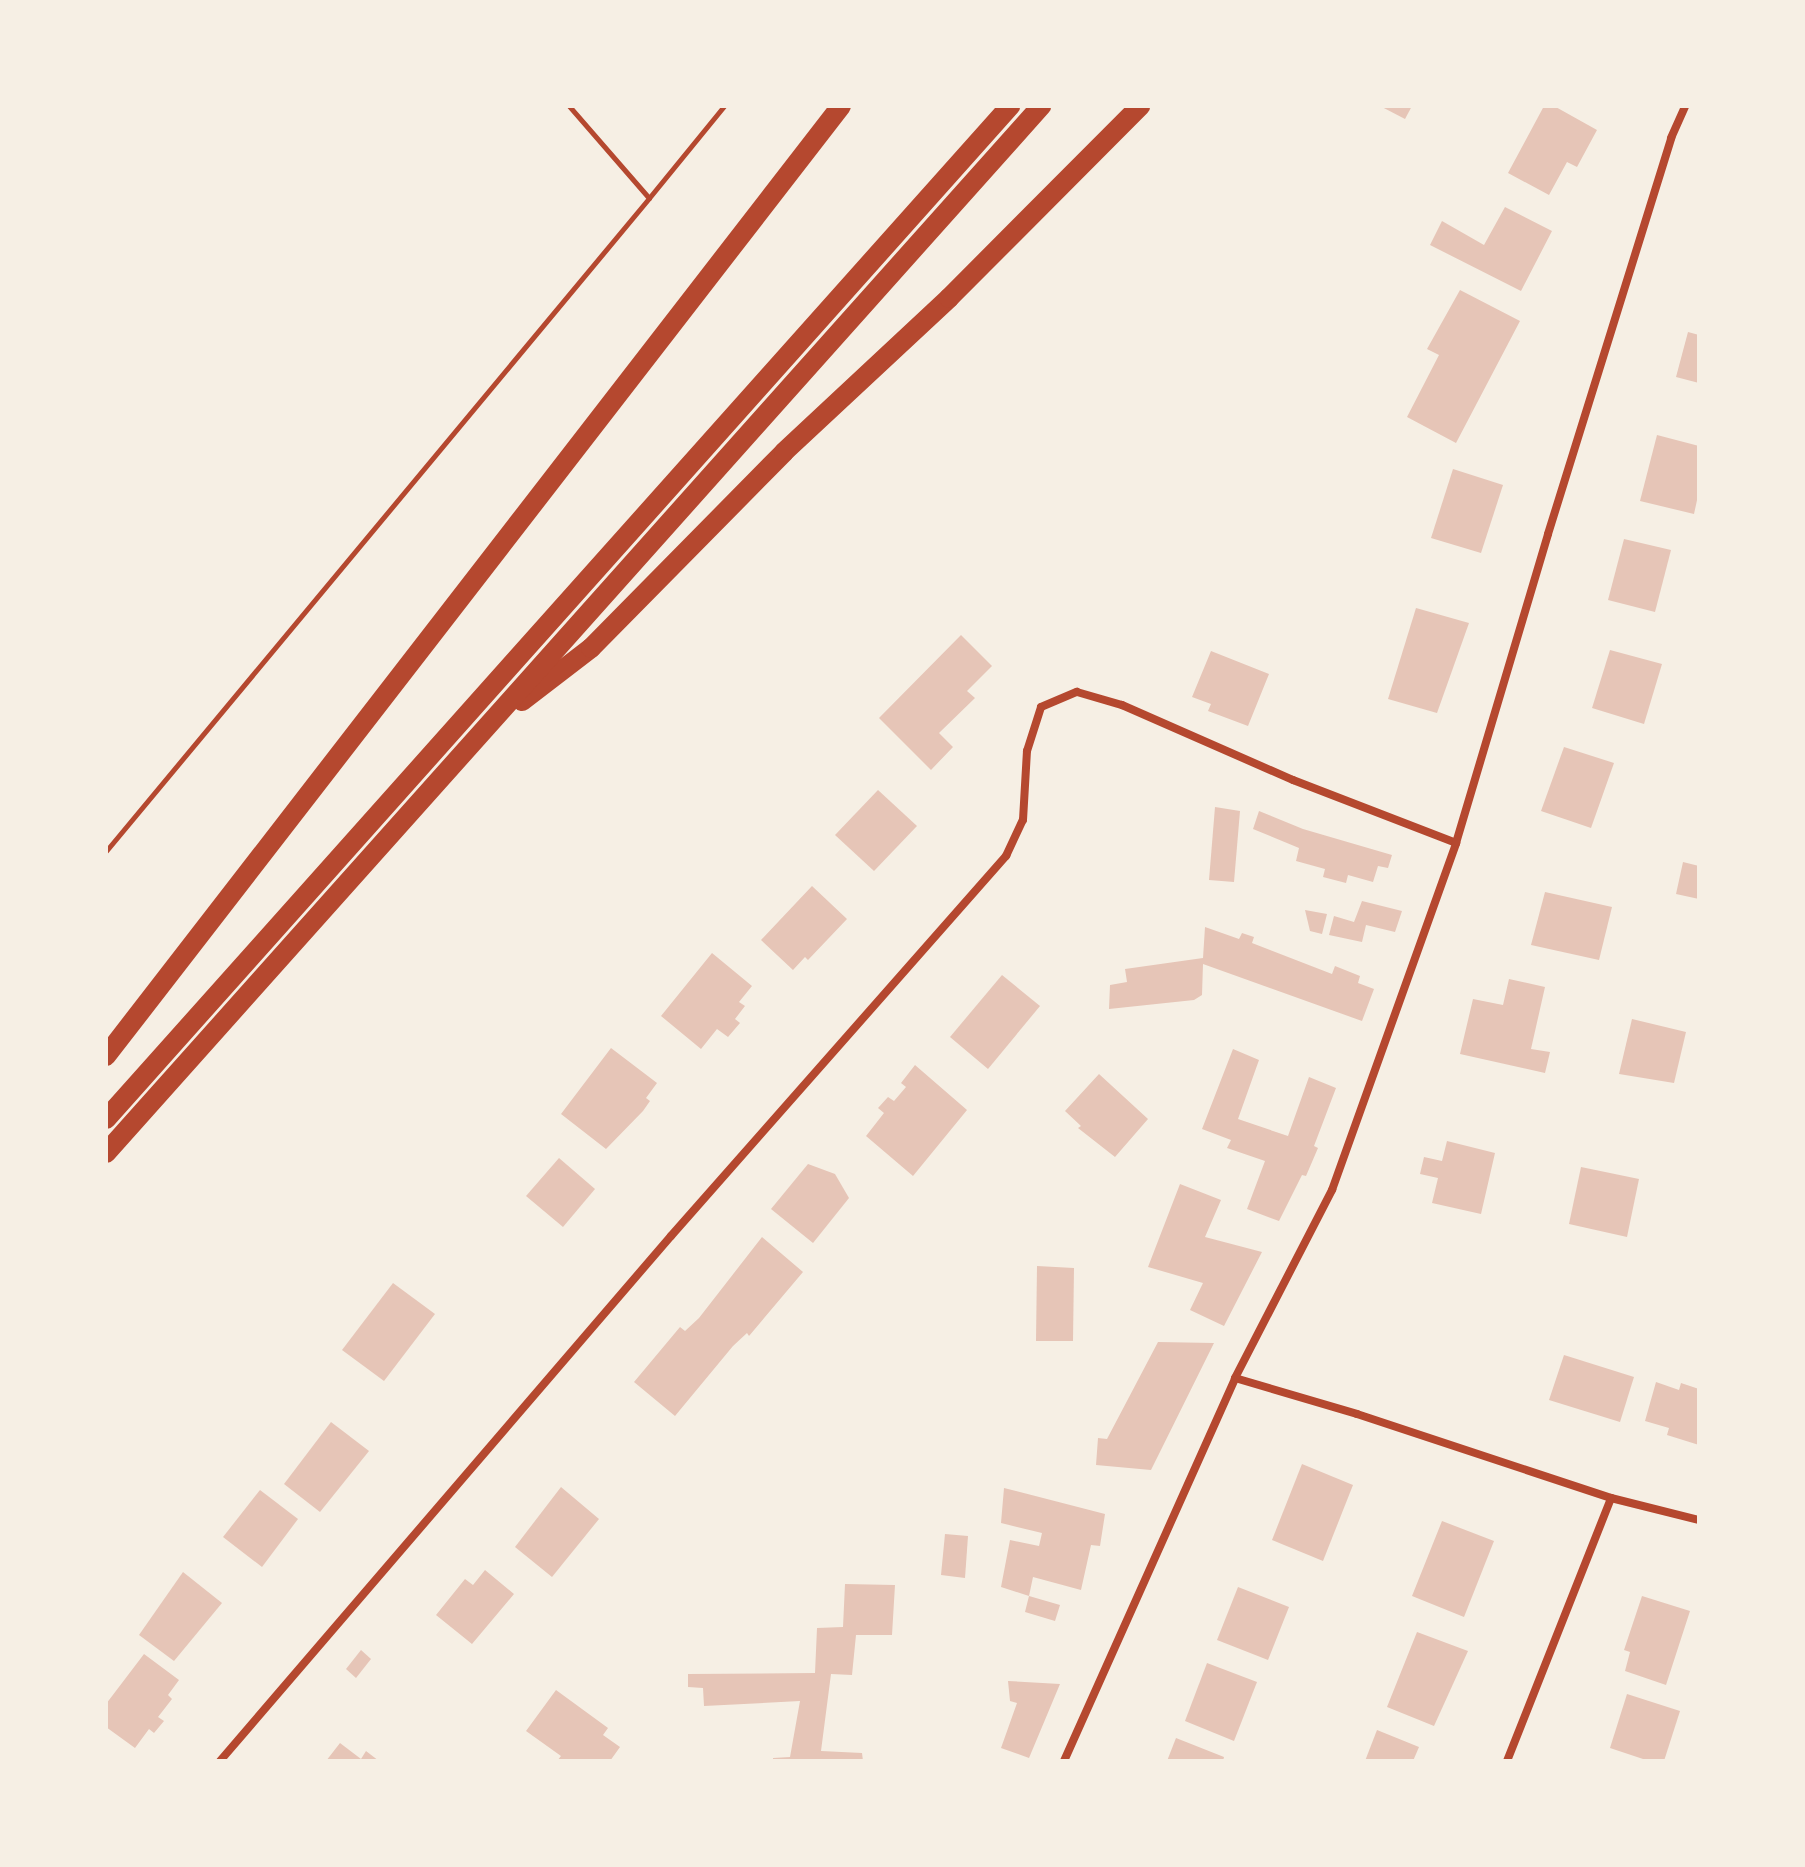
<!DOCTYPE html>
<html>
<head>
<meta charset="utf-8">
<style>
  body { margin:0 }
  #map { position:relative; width:1805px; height:1867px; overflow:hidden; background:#f6efe4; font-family:Inter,sans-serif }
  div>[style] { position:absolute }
  .building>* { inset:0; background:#e6c5b7 }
  .path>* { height:5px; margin:-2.5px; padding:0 2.5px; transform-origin:2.5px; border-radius:2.5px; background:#b5482f }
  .minor>* { height:8px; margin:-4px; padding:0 4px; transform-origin:4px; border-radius:4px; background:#b5482f }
  .primary>* { height:20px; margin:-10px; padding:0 10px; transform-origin:10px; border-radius:10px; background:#b5482f }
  span { translate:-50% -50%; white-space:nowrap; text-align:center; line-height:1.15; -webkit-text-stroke:7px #f6efe4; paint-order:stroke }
  .frame { position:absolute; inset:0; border:108px solid #f6efe4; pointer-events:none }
</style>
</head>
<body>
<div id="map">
  <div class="building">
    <i style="clip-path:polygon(1380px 106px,1412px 106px,1405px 119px)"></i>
    <i style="clip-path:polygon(1544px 106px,1554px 106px,1597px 130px,1577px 167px,1567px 162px,1549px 195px,1508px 173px)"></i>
    <i style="clip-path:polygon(1505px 207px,1552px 231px,1521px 291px,1430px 245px,1442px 221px,1484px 245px)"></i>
    <i style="clip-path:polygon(1460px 290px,1520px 321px,1456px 443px,1407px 417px,1439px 355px,1427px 349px)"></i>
    <i style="clip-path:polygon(1688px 332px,1699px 335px,1699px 383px,1676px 377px)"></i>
    <i style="clip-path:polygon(1657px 435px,1699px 446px,1699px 491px,1694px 514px,1640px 501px)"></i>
    <i style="clip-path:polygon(1453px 469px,1503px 485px,1481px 553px,1431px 538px)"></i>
    <i style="clip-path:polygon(1624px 539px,1671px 550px,1655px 612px,1608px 600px)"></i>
    <i style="clip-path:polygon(1416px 608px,1469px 623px,1437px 713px,1388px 699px)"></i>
    <i style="clip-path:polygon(961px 635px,992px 666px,967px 691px,975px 698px,939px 733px,953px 747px,931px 770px,879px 718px)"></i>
    <i style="clip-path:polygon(1610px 650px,1662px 664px,1644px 724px,1592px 708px)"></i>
    <i style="clip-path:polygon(1211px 651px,1269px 674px,1248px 726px,1208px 711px,1211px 704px,1192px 697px)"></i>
    <i style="clip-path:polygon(1564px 747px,1614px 763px,1591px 828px,1541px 811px)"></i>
    <i style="clip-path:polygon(878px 790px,917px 826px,874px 871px,835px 835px)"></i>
    <i style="clip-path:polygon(1215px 807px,1240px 811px,1234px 882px,1209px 880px)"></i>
    <i style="clip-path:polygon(1259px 811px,1303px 829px,1392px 855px,1388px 868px,1378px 866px,1373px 882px,1348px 875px,1346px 883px,1323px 877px,1325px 869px,1296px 861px,1299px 848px,1253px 829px)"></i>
    <i style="clip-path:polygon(1683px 862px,1699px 866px,1699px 899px,1676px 894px)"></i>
    <i style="clip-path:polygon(812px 886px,847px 919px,808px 960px,805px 957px,793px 970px,761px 940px)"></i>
    <i style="clip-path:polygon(1545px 892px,1612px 907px,1599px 960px,1531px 945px)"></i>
    <i style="clip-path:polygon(1362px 901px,1402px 911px,1395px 932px,1366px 925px,1362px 942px,1329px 935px,1334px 916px,1354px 922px)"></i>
    <i style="clip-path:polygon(1305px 910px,1327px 914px,1322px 934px,1310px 931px)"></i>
    <i style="clip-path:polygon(1205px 927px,1239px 939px,1242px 933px,1254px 937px,1252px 943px,1332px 974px,1335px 966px,1360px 976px,1358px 983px,1374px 989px,1362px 1021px,1203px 964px,1202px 995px,1194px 1000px,1109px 1009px,1110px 985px,1127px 982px,1125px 969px,1203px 958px)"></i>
    <i style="clip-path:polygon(712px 953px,752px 986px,739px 1002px,745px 1006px,735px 1019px,740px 1023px,728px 1037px,717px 1029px,701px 1049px,661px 1016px)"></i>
    <i style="clip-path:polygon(1002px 975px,1040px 1006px,988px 1069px,950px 1037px)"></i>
    <i style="clip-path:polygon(1509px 979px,1545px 987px,1531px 1049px,1550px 1052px,1545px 1073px,1460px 1054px,1473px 999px,1503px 1005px)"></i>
    <i style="clip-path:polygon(1632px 1019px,1686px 1032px,1674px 1083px,1619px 1074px)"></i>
    <i style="clip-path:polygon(611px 1048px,657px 1083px,646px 1098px,650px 1101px,643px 1111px,606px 1149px,561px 1114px)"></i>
    <i style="clip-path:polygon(1233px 1049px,1259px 1060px,1238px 1119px,1288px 1136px,1309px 1077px,1336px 1088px,1314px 1146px,1318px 1148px,1306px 1176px,1302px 1175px,1279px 1221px,1247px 1209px,1265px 1161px,1227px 1148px,1231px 1140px,1202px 1129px)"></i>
    <i style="clip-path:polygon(915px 1065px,967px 1110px,913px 1176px,866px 1136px,884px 1113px,878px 1108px,888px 1097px,894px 1101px,906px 1087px,901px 1083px)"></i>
    <i style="clip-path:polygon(1099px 1074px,1148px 1119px,1115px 1157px,1078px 1128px,1081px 1126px,1065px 1111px)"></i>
    <i style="clip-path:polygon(1447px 1141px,1495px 1153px,1481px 1214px,1432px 1203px,1438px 1178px,1420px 1174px,1424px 1157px,1442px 1161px)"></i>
    <i style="clip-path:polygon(559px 1158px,595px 1189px,563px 1227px,526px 1196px)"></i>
    <i style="clip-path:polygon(808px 1164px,835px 1174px,849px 1198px,813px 1243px,771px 1209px)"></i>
    <i style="clip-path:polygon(1581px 1167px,1639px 1179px,1627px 1237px,1569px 1224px)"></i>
    <i style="clip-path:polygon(1180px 1184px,1221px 1200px,1205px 1237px,1262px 1252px,1224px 1326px,1190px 1310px,1203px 1283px,1148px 1267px)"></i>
    <i style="clip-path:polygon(762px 1237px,803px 1272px,749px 1336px,747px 1333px,733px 1346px,675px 1416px,634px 1382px,680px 1327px,685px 1331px,699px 1318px)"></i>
    <i style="clip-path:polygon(1037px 1266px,1074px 1268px,1073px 1341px,1036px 1341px)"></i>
    <i style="clip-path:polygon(393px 1283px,435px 1314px,384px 1381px,342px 1350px)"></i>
    <i style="clip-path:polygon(1158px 1342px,1214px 1343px,1151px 1470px,1096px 1465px,1098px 1438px,1107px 1439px)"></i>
    <i style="clip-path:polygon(1564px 1355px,1634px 1377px,1620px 1422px,1549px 1400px)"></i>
    <i style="clip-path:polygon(1656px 1382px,1679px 1390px,1681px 1383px,1699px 1389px,1699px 1445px,1667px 1435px,1669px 1428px,1645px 1421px)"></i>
    <i style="clip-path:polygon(331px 1422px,369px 1451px,320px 1512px,284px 1484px)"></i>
    <i style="clip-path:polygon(1302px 1464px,1353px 1485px,1323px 1561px,1272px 1540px)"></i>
    <i style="clip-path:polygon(561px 1487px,599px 1519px,552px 1577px,515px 1547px)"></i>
    <i style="clip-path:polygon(1004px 1488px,1105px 1514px,1100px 1546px,1091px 1545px,1081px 1590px,1033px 1577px,1029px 1596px,1001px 1587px,1010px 1540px,1039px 1546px,1042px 1533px,1001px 1523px)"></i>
    <i style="clip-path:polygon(260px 1490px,298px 1519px,262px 1567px,223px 1537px)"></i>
    <i style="clip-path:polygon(1442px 1521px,1494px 1541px,1464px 1617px,1412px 1596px)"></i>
    <i style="clip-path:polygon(945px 1534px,968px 1536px,965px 1578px,941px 1575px)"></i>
    <i style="clip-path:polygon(485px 1570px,514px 1594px,472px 1644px,436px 1615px,465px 1579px,473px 1585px)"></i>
    <i style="clip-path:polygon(183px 1572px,222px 1603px,174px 1661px,139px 1635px)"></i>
    <i style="clip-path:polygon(845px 1584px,895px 1585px,892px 1635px,856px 1635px,852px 1675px,831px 1674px,821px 1751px,862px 1753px,863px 1761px,773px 1761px,773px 1758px,790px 1757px,800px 1701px,704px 1706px,703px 1688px,688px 1687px,688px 1674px,815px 1673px,817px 1628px,843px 1627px)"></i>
    <i style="clip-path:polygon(1238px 1587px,1289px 1607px,1268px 1660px,1217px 1640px)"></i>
    <i style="clip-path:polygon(1029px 1596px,1060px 1605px,1055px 1621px,1025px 1612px)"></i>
    <i style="clip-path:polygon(1642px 1596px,1690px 1611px,1666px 1685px,1625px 1671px,1630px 1652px,1624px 1650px)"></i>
    <i style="clip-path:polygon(1417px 1632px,1468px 1651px,1434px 1726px,1387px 1707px)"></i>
    <i style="clip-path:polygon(361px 1650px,371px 1659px,356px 1678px,346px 1669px)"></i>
    <i style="clip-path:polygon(144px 1654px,179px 1680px,168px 1695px,172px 1699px,158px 1717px,164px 1721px,154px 1733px,149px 1729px,135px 1748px,106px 1727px,106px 1704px)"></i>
    <i style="clip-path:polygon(1207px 1663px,1257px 1682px,1234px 1741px,1185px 1721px)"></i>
    <i style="clip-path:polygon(1008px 1681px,1060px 1684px,1029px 1758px,1001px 1748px,1017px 1703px,1010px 1701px)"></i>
    <i style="clip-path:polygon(556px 1690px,608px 1728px,603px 1735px,620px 1747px,610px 1761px,557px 1761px,561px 1756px,526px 1731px)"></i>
    <i style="clip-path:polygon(1627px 1694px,1680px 1711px,1664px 1761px,1649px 1761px,1610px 1748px)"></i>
    <i style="clip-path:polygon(1377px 1730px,1419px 1747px,1413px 1761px,1365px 1761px)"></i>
    <i style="clip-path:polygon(1176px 1738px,1224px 1757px,1223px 1761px,1167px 1761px)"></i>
    <i style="clip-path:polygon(340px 1743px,361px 1759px,366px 1751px,379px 1761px,326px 1761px)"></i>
  </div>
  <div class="path">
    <i style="left:649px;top:198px;width:119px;rotate:-50.8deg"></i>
    <i style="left:106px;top:851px;width:849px;rotate:-50.25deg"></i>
    <i style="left:649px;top:198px;width:122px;rotate:-131deg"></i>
  </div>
  <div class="minor">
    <i style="left:1235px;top:1378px;width:127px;rotate:16.4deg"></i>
    <i style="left:1357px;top:1414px;width:268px;rotate:18.3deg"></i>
    <i style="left:1611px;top:1498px;width:91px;rotate:14deg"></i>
    <i style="left:220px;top:1761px;width:692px;rotate:-49.34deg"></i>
    <i style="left:671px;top:1236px;width:507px;rotate:-48.6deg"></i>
    <i style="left:1006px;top:856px;width:40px;rotate:-65deg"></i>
    <i style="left:1023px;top:820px;width:69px;rotate:-86.7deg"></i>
    <i style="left:1027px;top:751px;width:46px;rotate:-72.3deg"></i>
    <i style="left:1041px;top:707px;width:39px;rotate:-23deg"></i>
    <i style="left:1077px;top:692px;width:47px;rotate:16.1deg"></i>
    <i style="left:1122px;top:705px;width:187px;rotate:23.7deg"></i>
    <i style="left:1293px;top:780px;width:175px;rotate:21.1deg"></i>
    <i style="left:1064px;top:1761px;width:419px;rotate:-65.9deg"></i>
    <i style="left:1235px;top:1378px;width:212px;rotate:-62.7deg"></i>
    <i style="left:1332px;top:1190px;width:368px;rotate:-70.3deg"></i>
    <i style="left:1456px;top:843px;width:322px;rotate:-73.4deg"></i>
    <i style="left:1548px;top:534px;width:415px;rotate:-72.7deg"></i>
    <i style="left:1671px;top:138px;width:35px;rotate:-66deg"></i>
    <i style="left:1507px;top:1761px;width:283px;rotate:-68.4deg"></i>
  </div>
  <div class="primary">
    <i style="left:522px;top:701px;width:87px;rotate:-37.5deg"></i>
    <i style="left:591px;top:648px;width:275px;rotate:-45.4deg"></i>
    <i style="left:784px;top:452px;width:226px;rotate:-43deg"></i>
    <i style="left:949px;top:298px;width:271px;rotate:-45.1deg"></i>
    <i style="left:106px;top:1056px;width:1201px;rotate:-52.27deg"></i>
    <i style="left:106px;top:1119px;width:1358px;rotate:-48.25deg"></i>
    <i style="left:106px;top:1153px;width:1404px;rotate:-48.23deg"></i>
  </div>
  <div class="frame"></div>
</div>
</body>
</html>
